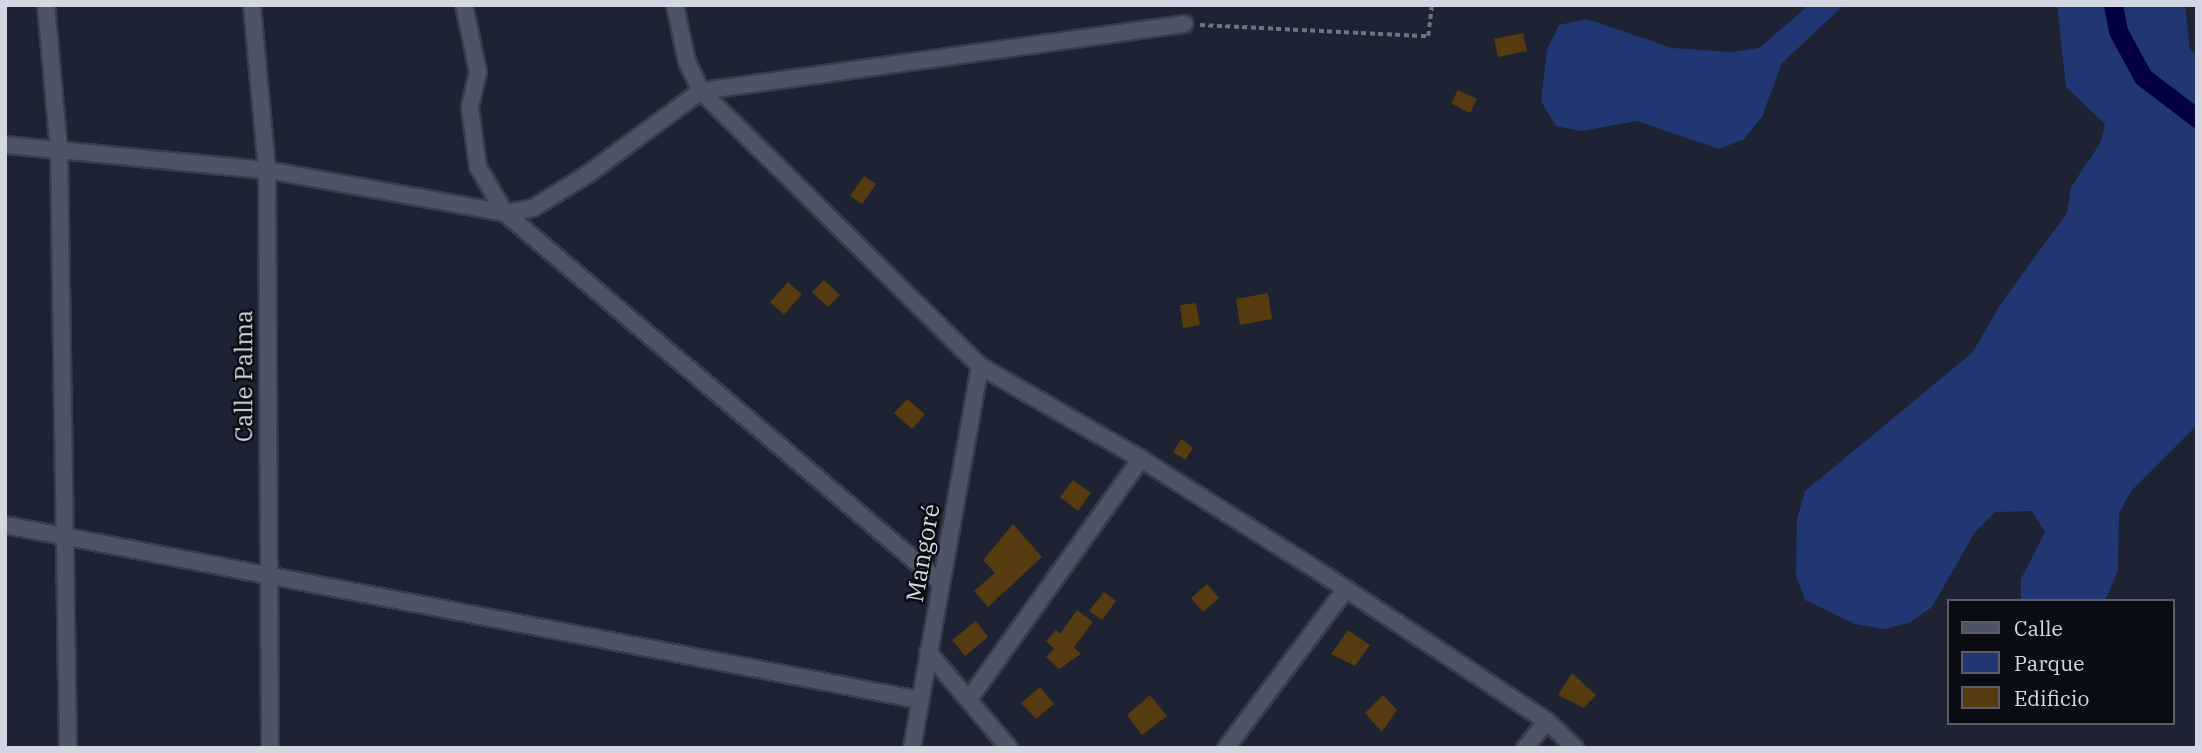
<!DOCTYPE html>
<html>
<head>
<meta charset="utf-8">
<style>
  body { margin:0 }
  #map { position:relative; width:2202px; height:753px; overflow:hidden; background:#1d2332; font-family:"IBM Plex Serif",serif }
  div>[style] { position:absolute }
  .green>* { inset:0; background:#223674 }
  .canal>* { height:19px; margin:-9.5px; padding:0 9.5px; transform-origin:9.5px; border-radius:9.5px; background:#030040 }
  .building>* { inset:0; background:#563a10 }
  .path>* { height:3.5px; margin-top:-1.75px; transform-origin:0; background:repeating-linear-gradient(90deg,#6e7380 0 5px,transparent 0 8.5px) }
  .roads { filter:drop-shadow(2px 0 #383d49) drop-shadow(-2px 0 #383d49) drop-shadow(0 2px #383d49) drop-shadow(0 -2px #383d49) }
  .minor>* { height:16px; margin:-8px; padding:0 8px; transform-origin:8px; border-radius:8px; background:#4d5465 }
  span { translate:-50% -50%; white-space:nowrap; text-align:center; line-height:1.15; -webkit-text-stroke:5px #0a0c13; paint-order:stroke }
  .street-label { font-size:24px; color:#d3d7e1 }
  .frame { position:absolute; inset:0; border:7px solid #d3d7e1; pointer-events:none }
  .legend { position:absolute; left:1947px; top:599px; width:228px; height:126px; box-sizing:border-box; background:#0a0c13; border:2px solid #5a5d65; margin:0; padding:9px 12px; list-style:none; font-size:21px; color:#d3d7e1 }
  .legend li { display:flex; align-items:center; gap:14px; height:35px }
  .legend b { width:35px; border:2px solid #5a5d65 }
</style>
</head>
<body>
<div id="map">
  <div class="green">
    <i style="clip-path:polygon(1809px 5px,1844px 5px,1782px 63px,1762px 117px,1744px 139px,1719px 149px,1637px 121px,1581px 131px,1556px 126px,1541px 101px,1547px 50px,1559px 25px,1587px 19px,1672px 48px,1731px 52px,1759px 48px)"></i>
    <i style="clip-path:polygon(2057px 5px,2185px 5px,2190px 50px,2197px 55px,2197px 425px,2131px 491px,2119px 513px,2118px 570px,2105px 601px,2021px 601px,2021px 579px,2045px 532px,2032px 511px,1995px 512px,1975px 532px,1932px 607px,1909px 623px,1884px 629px,1855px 624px,1805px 600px,1796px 575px,1797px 519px,1805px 491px,1972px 353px,2002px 302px,2067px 213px,2071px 187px,2101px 142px,2105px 124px,2066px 87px)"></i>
  </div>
  <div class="canal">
    <i style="left:2113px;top:5px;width:26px;rotate:79deg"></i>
    <i style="left:2118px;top:31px;width:52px;rotate:61.5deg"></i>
    <i style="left:2143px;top:77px;width:68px;rotate:37.2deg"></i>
  </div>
  <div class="building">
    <i style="clip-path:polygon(1523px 33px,1527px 51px,1498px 57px,1494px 39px)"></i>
    <i style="clip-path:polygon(1458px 90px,1477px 99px,1470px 113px,1451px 103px)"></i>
    <i style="clip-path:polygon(864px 176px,876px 184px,862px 204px,850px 196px)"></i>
    <i style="clip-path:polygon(824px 280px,840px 295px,828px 307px,812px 292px)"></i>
    <i style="clip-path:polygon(788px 282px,802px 294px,784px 315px,770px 302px)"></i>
    <i style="clip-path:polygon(1268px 293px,1272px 319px,1240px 325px,1236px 299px)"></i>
    <i style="clip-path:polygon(1196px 303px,1200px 325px,1183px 328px,1180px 305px)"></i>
    <i style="clip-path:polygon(907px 399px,925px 414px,912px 429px,894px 413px)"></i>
    <i style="clip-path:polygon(1181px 439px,1193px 448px,1185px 460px,1173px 452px)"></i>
    <i style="clip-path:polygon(1073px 480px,1091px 493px,1078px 511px,1060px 497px)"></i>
    <i style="clip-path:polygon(1013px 524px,1042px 557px,988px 607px,974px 591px,995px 573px,983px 560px)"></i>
    <i style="clip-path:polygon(1207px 584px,1219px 598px,1203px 612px,1191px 598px)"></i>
    <i style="clip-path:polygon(1104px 592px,1116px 601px,1102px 620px,1089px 611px)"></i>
    <i style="clip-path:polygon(1077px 610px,1093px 622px,1074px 647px,1081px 654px,1059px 669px,1046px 657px,1054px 649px,1046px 641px,1056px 630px,1060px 634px)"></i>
    <i style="clip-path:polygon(976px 621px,988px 637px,965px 656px,952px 640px)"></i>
    <i style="clip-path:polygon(1348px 630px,1370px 645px,1355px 666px,1331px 654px)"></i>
    <i style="clip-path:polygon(1572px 673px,1596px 695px,1584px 708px,1558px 695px)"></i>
    <i style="clip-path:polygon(1040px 687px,1054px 704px,1036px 719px,1021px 703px)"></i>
    <i style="clip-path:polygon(1150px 695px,1167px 716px,1142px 735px,1127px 715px)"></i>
    <i style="clip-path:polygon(1383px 695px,1397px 710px,1382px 732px,1365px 713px)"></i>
  </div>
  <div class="path">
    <i style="left:1200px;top:25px;width:228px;rotate:2.8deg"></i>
    <i style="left:1428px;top:36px;width:31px;rotate:-83deg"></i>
  </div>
  <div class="roads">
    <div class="minor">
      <i style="left:46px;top:5px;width:146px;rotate:84.9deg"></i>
      <i style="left:59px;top:150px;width:598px;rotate:89.14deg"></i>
      <i style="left:252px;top:5px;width:166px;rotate:84.8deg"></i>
      <i style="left:267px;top:170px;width:578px;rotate:89.7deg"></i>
      <i style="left:464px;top:5px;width:68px;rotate:78.2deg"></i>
      <i style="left:478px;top:72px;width:37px;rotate:103deg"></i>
      <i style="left:470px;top:108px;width:60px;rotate:82.3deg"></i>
      <i style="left:478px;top:167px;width:53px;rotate:59.6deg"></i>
      <i style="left:505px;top:213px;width:570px;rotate:40.31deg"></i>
      <i style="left:675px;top:5px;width:58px;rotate:78.1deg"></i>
      <i style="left:687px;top:62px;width:32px;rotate:64deg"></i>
      <i style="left:701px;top:91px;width:392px;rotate:44.6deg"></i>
      <i style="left:980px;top:366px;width:186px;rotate:30deg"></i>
      <i style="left:1141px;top:459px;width:219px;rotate:32.3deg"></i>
      <i style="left:1326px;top:576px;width:264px;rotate:33.3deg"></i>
      <i style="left:1547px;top:721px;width:39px;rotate:44deg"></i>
      <i style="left:5px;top:145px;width:263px;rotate:5.5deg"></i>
      <i style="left:267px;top:170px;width:242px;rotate:10.2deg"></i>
      <i style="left:505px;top:213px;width:28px;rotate:-10deg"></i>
      <i style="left:533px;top:208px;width:65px;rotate:-31.7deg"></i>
      <i style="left:588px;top:174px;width:140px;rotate:-36.3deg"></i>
      <i style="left:701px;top:91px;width:488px;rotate:-7.9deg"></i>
      <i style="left:5px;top:525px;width:932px;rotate:10.83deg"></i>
      <i style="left:928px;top:652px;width:126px;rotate:49.8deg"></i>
      <i style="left:969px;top:699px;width:295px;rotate:-54.4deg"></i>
      <i style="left:912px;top:748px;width:388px;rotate:-79.9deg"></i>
      <i style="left:1226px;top:748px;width:199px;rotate:-53deg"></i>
      <i style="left:1525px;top:748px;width:35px;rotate:-51deg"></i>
    </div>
  </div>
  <div class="street-label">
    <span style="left:244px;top:376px;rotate:-90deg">Calle Palma</span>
    <span style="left:923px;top:553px;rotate:-80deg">Mangoré</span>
  </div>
  <div class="frame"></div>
  <ul class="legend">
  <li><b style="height:9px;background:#4d5465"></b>Calle</li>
  <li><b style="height:19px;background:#223674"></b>Parque</li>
  <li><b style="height:19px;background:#563a10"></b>Edificio</li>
  </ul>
</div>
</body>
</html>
